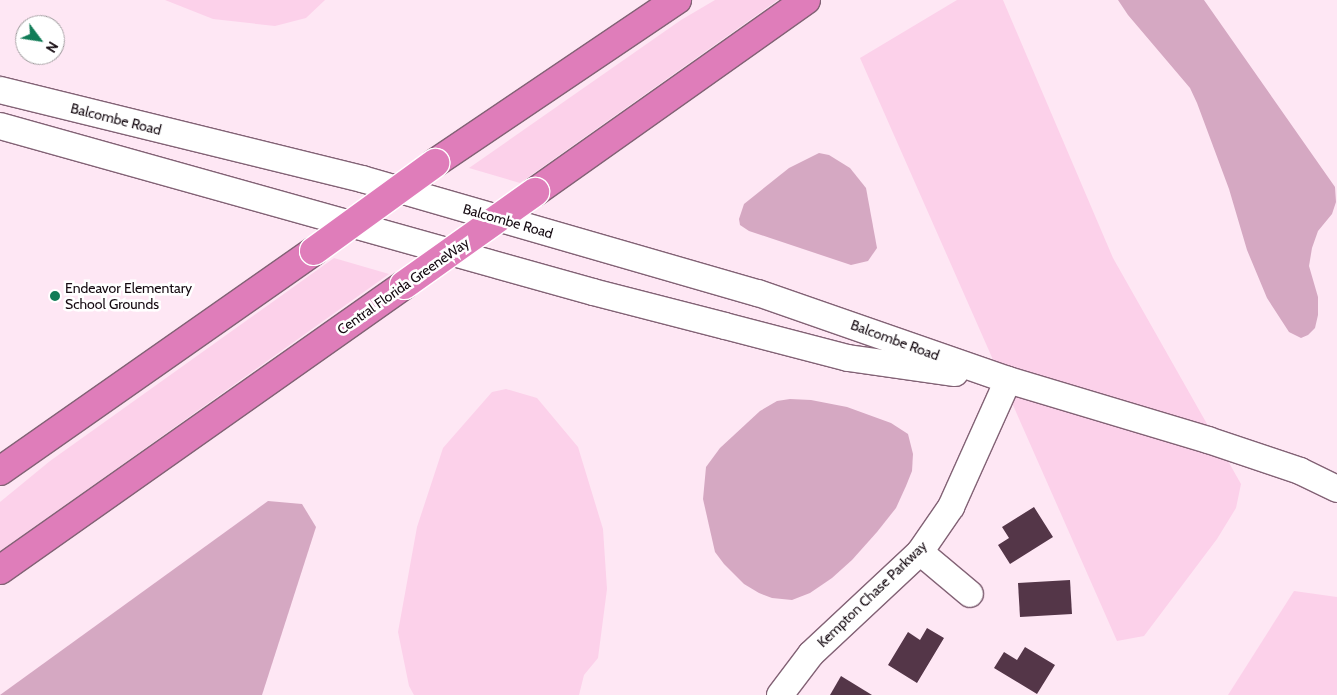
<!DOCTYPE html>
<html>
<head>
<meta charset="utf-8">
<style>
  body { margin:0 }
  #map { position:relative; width:1337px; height:695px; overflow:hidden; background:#fee7f4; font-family:Cabin,sans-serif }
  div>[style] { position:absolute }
  .green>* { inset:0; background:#fcd1ea }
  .water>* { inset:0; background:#d5a8c2 }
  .building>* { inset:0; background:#543648 }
  .roads { filter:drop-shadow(1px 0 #826275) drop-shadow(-1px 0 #826275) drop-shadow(0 1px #826275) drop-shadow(0 -1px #826275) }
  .minor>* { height:26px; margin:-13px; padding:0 13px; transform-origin:13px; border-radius:13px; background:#fff }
  .highway>* { height:28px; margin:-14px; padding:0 14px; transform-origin:14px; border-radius:14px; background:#df7dba }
  .bridges { filter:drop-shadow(1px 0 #fff) drop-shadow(-1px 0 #fff) drop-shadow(0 1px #fff) drop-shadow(0 -1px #fff) }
  .highway-bridge>* { height:28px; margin:-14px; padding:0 14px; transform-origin:14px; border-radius:14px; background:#df7dba }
  .dots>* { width:14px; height:14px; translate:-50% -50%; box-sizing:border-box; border:2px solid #fff; border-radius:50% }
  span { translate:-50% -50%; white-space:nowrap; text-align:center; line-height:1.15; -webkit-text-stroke:5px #fff; paint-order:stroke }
  .street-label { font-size:14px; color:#140910 }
  .poi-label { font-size:14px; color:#140910 }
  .left { translate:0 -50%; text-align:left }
  .north { position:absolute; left:15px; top:15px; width:50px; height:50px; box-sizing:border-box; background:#fff; border:1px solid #a19d9f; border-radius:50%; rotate:121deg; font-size:14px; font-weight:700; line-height:20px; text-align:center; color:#140910 }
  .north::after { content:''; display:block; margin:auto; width:18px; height:22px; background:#117c57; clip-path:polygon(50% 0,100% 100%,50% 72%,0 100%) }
</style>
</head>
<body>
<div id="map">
  <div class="green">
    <i style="clip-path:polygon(165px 0,325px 0,306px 18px,275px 26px,213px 19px)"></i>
    <i style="clip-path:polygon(715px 0,778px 0,520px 183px,469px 168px,681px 20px)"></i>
    <i style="clip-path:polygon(957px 0,1003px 0,1113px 258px,1241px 484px,1236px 508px,1217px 539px,1144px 636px,1117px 641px,860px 58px)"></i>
    <i style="clip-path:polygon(334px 258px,389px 274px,0 552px,0 502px,50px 461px)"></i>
    <i style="clip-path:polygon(506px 389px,537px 398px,578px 447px,603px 529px,607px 589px,598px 658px,584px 675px,579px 695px,414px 695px,409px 686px,398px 632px,417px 527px,443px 448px,492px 392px)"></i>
    <i style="clip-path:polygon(1294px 591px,1337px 597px,1337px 695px,1228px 695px)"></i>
  </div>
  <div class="water">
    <i style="clip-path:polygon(1118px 0,1204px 0,1335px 187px,1336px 202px,1332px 214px,1318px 231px,1312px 248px,1309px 266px,1318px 297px,1318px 315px,1315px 328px,1308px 335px,1301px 338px,1289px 332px,1267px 298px,1247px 250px,1229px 189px,1197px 103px,1190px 88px,1128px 15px)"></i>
    <i style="clip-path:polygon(819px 153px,829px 155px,850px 168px,866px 188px,877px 248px,868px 261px,851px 265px,749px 231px,740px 225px,739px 219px,744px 204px,789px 168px)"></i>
    <i style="clip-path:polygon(790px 399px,811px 400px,847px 407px,891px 423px,908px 434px,913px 454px,912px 471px,906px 486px,896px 508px,877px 532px,852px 560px,832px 578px,810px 593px,792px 600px,772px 598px,759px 593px,744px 584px,724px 564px,715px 552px,703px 499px,706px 467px,720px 448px,760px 411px,777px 401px)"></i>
    <i style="clip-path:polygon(268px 501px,302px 504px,316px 527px,262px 695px,0 695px)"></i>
  </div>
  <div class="building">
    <i style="clip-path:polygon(1034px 507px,1053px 537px,1010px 564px,998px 545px,1009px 538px,1002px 527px)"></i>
    <i style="clip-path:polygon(1070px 580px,1072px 614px,1020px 617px,1018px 583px)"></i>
    <i style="clip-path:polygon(927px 628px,944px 638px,917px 683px,888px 665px,908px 632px,920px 640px)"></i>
    <i style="clip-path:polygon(1025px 647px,1055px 665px,1037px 694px,994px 668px,1004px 652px,1017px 660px)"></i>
    <i style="clip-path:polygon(841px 676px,872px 695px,830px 695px)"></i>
  </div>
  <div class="roads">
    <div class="minor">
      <i style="left:0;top:90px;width:373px;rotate:13.8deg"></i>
      <i style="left:362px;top:179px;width:412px;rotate:16.1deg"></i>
      <i style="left:758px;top:293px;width:265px;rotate:19.2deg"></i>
      <i style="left:1008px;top:380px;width:209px;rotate:16.7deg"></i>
      <i style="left:1208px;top:440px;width:97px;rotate:18.6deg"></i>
      <i style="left:1300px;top:471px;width:41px;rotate:25.9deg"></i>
      <i style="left:0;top:126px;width:616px;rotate:15.64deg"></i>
      <i style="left:593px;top:292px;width:136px;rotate:14.4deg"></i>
      <i style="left:725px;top:326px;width:127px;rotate:14.6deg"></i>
      <i style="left:848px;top:358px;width:108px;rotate:8deg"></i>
      <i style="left:920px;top:552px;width:65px;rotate:40deg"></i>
      <i style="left:780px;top:695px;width:51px;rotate:-52.9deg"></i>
      <i style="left:811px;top:654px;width:149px;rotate:-43.1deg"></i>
      <i style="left:920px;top:552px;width:55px;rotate:-55.4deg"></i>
      <i style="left:951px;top:507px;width:139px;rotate:-65.8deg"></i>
    </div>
    <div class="highway">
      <i style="left:435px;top:163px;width:292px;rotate:-34deg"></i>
      <i style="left:535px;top:192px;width:332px;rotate:-35.3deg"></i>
      <i style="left:0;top:471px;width:383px;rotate:-35deg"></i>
      <i style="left:0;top:570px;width:494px;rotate:-35.2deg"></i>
    </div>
  </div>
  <div class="bridges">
    <div class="highway-bridge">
      <i style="left:314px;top:251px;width:150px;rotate:-36deg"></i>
      <i style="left:404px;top:285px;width:161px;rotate:-35.4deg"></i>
    </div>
  </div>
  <div class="dots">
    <i style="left:55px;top:296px;background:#117c57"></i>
  </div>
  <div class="street-label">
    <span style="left:116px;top:119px;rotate:14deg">Balcombe Road</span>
    <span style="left:508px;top:221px;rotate:16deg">Balcombe Road</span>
    <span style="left:403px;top:286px;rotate:-35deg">Central Florida GreeneWay</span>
    <span style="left:895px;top:340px;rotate:20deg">Balcombe Road</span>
    <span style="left:872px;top:594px;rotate:-44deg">Kempton Chase Parkway</span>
  </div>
  <div class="poi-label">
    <span class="left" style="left:65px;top:296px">Endeavor Elementary<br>School Grounds</span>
  </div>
  <div class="north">N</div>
</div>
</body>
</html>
